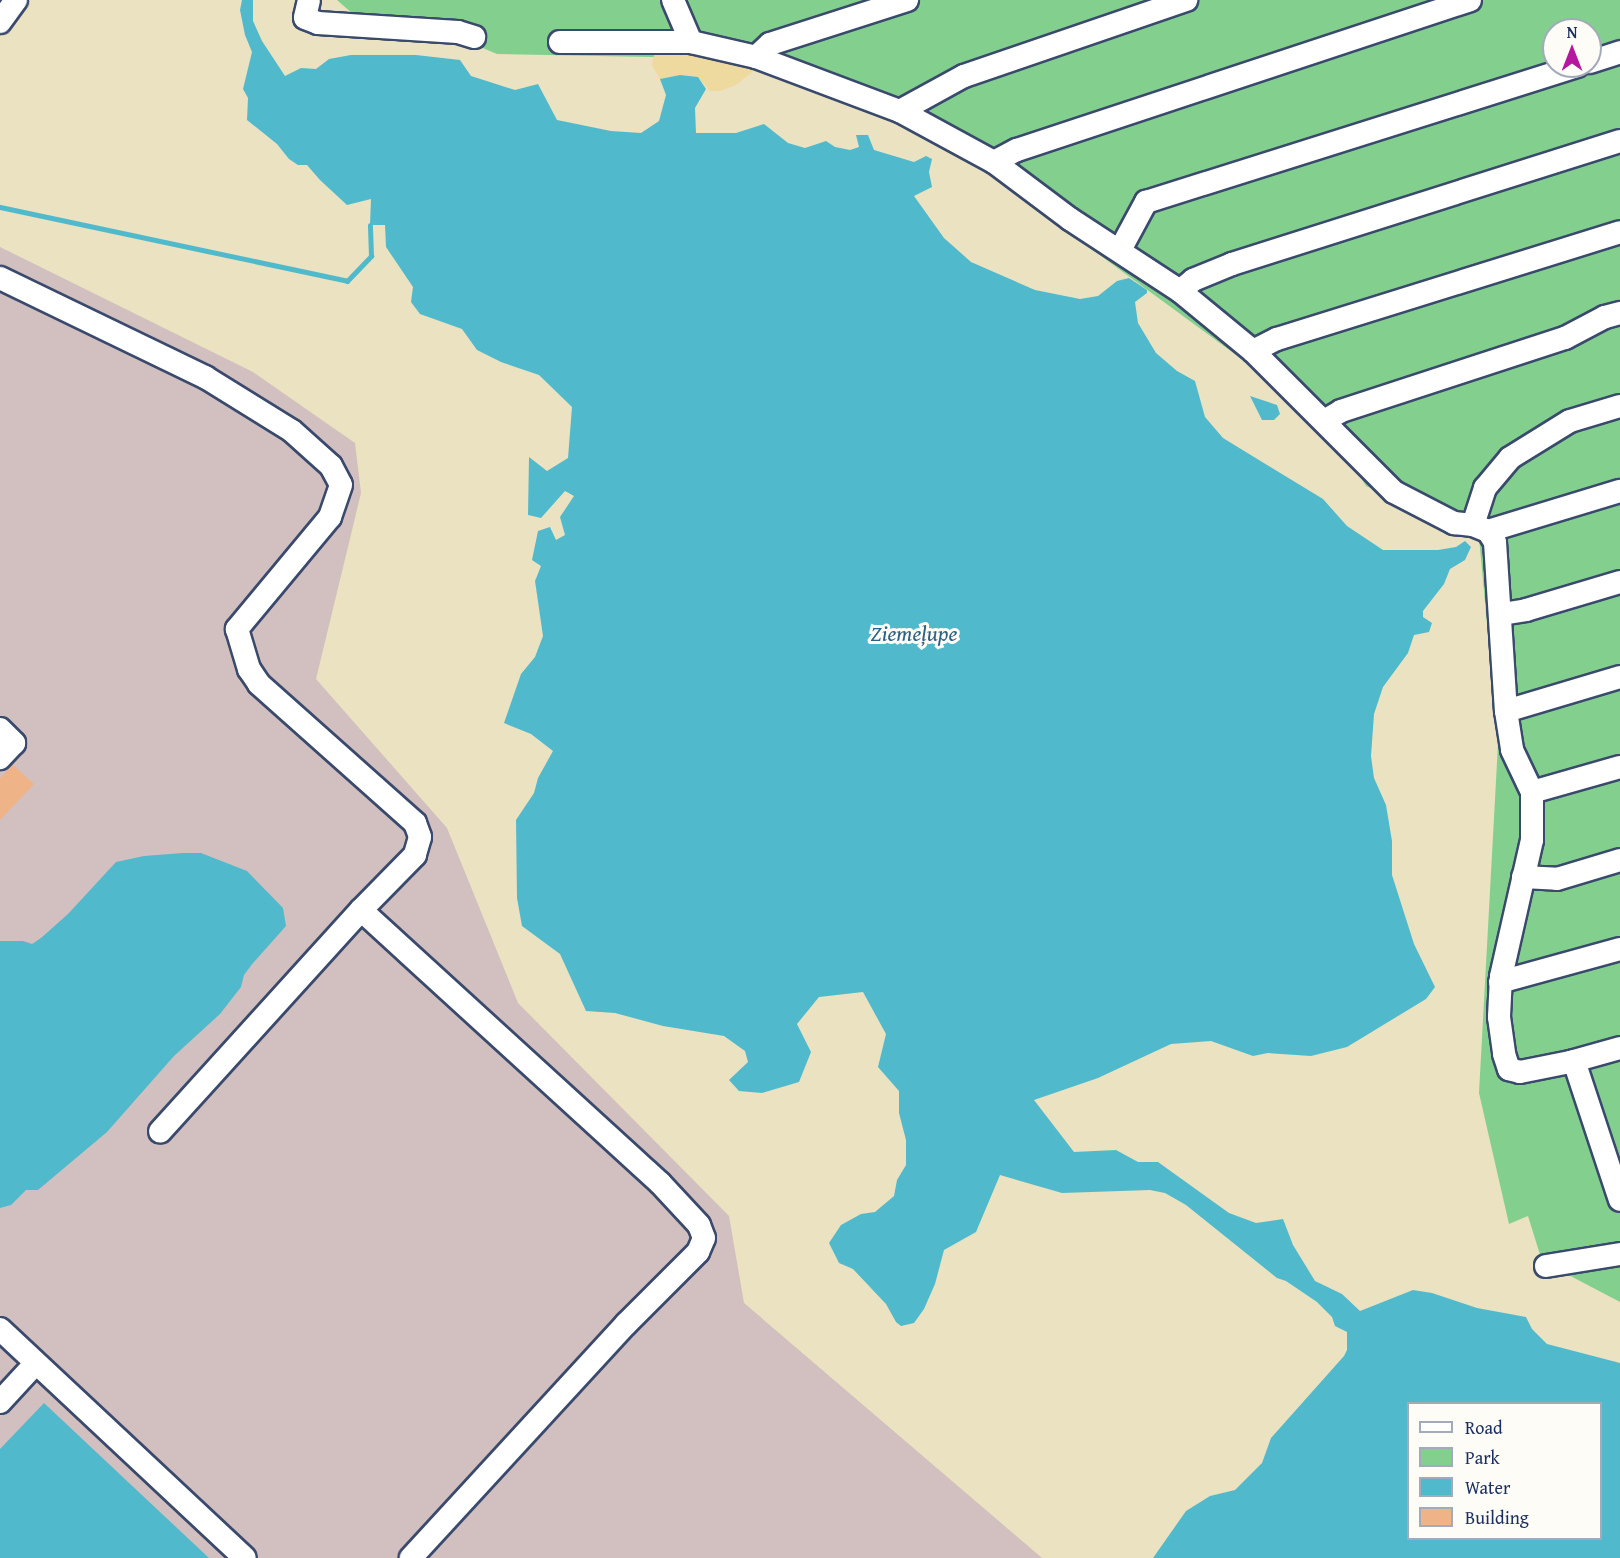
<!DOCTYPE html>
<html>
<head>
<meta charset="utf-8">
<style>
  body { margin:0 }
  #map { position:relative; width:1620px; height:1558px; overflow:hidden; background:#eae2c0; font-family:"Gentium Book Plus",serif }
  div>[style] { position:absolute }
  .industrial>* { inset:0; background:#d2bfbf }
  .green>* { inset:0; background:#83d08e }
  .sand>* { inset:0; background:#eeda9e }
  .water>* { inset:0; background:#50bacc }
  .stream>* { height:5px; margin:-2.5px; padding:0 2.5px; transform-origin:2.5px; border-radius:2.5px; background:#50bacc }
  .building>* { inset:0; background:#efb388 }
  .roads { filter:drop-shadow(2px 0 #3a4a6d) drop-shadow(-2px 0 #3a4a6d) drop-shadow(0 2px #3a4a6d) drop-shadow(0 -2px #3a4a6d) }
  .minor>* { height:22px; margin:-11px; padding:0 11px; transform-origin:11px; border-radius:11px; background:#fff }
  span { translate:-50% -50%; white-space:nowrap; text-align:center; line-height:1.15; -webkit-text-stroke:6px #fdfcf7; paint-order:stroke }
  .water-label { font-size:22px; color:#2e6084; font-style:italic }
  .legend { position:absolute; left:1407px; top:1402px; width:195px; height:138px; box-sizing:border-box; background:#fdfcf7; border:2px solid #a3aaba; margin:0; padding:8px 10px; list-style:none; font-size:18px; color:#1b2f5e }
  .legend li { display:flex; align-items:center; gap:12px; height:30px }
  .legend b { width:30px; border:2px solid #a3aaba }
  .north { position:absolute; left:1542px; top:18px; width:60px; height:60px; box-sizing:border-box; background:#fdfcf7; border:2px solid #a3aaba; border-radius:50%; rotate:0deg; font-size:16px; font-weight:700; line-height:24px; text-align:center; color:#1b2f5e }
  .north::after { content:''; display:block; margin:auto; width:21px; height:27px; background:#b5179e; clip-path:polygon(50% 0,100% 100%,50% 72%,0 100%) }
</style>
</head>
<body>
<div id="map">
  <div class="industrial">
    <i style="clip-path:polygon(0 247px,253px 372px,355px 443px,361px 493px,316px 679px,447px 828px,518px 1003px,729px 1216px,744px 1303px,1042px 1558px,0 1558px)"></i>
  </div>
  <div class="green">
    <i style="clip-path:polygon(evenodd,337px 0,1620px 0,1620px 1302px,1542px 1261px,1528px 1216px,1509px 1224px,1479px 1093px,1498px 744px,1479px 537px,1366px 486px,1325px 420px,925px 127px,754px 59px,497px 54px,426px 24px,361px 21px,337px 0,1554px 30px,1590px 30px,1590px 66px,1554px 66px,1554px 30px)"></i>
  </div>
  <div class="sand">
    <i style="clip-path:polygon(655px 50px,712px 53px,755px 70px,736px 85px,720px 91px,710px 91px,698px 77px,680px 75px,660px 79px,652px 65px)"></i>
  </div>
  <div class="water">
    <i style="clip-path:polygon(evenodd,242px 0,253px 0,253px 21px,262px 41px,285px 76px,301px 68px,316px 69px,329px 59px,351px 55px,416px 55px,460px 60px,471px 76px,496px 84px,515px 90px,538px 84px,557px 120px,611px 131px,641px 133px,659px 121px,666px 95px,660px 79px,680px 75px,698px 77px,706px 89px,695px 108px,696px 133px,736px 133px,764px 124px,788px 143px,805px 148px,826px 141px,835px 147px,850px 150px,859px 147px,856px 135px,868px 135px,874px 150px,914px 162px,926px 156px,932px 159px,929px 172px,932px 187px,914px 196px,944px 238px,971px 262px,1035px 290px,1080px 299px,1098px 296px,1117px 281px,1129px 278px,1147px 290px,1147px 293px,1135px 302px,1138px 323px,1156px 353px,1177px 371px,1195px 381px,1205px 417px,1223px 438px,1323px 499px,1347px 526px,1383px 550px,1438px 550px,1456px 547px,1465px 541px,1471px 547px,1465px 560px,1450px 569px,1444px 584px,1423px 611px,1423px 617px,1432px 623px,1429px 632px,1414px 635px,1408px 653px,1383px 687px,1374px 714px,1371px 756px,1374px 778px,1386px 805px,1392px 841px,1392px 875px,1414px 944px,1435px 987px,1426px 999px,1347px 1047px,1311px 1056px,1268px 1053px,1253px 1056px,1211px 1041px,1171px 1044px,1098px 1078px,1034px 1100px,1074px 1152px,1116px 1150px,1138px 1162px,1158px 1162px,1229px 1213px,1256px 1223px,1283px 1219px,1293px 1245px,1315px 1281px,1342px 1294px,1360px 1311px,1413px 1290px,1432px 1293px,1477px 1308px,1526px 1317px,1532px 1329px,1547px 1344px,1620px 1363px,1620px 1558px,1153px 1558px,1186px 1511px,1210px 1496px,1235px 1490px,1262px 1463px,1271px 1438px,1344px 1356px,1347px 1350px,1347px 1332px,1335px 1326px,1332px 1317px,1317px 1302px,1286px 1281px,1277px 1278px,1186px 1205px,1165px 1193px,1150px 1190px,1062px 1193px,1000px 1175px,976px 1232px,944px 1250px,935px 1284px,924px 1309px,914px 1323px,901px 1326px,896px 1322px,886px 1304px,853px 1269px,839px 1263px,829px 1243px,841px 1225px,861px 1214px,875px 1212px,894px 1196px,897px 1180px,906px 1165px,906px 1140px,899px 1113px,899px 1091px,878px 1067px,886px 1034px,863px 992px,819px 997px,797px 1024px,811px 1052px,799px 1082px,762px 1093px,739px 1091px,729px 1080px,748px 1062px,745px 1051px,724px 1036px,663px 1026px,615px 1013px,586px 1011px,560px 954px,522px 926px,517px 898px,516px 820px,534px 793px,538px 778px,553px 751px,531px 734px,504px 723px,521px 674px,535px 657px,543px 636px,535px 581px,541px 566px,532px 560px,538px 531px,550px 527px,556px 540px,565px 535px,560px 517px,574px 496px,565px 491px,541px 518px,528px 515px,529px 457px,547px 471px,568px 458px,572px 407px,539px 375px,501px 362px,477px 350px,462px 329px,420px 314px,411px 302px,413px 287px,386px 247px,385px 225px,370px 225px,371px 199px,347px 205px,320px 180px,307px 165px,298px 165px,289px 159px,277px 144px,247px 120px,248px 98px,243px 89px,252px 52px,245px 35px,240px 10px,242px 0,1408px 1404px,1600px 1404px,1600px 1538px,1408px 1538px,1408px 1404px)"></i>
    <i style="clip-path:polygon(1250px 396px,1277px 405px,1280px 414px,1274px 420px,1262px 420px)"></i>
    <i style="clip-path:polygon(183px 853px,201px 853px,247px 871px,283px 908px,286px 926px,253px 963px,244px 975px,241px 987px,220px 1014px,174px 1056px,107px 1132px,38px 1190px,26px 1190px,11px 1205px,0 1208px,0 941px,23px 941px,32px 944px,41px 938px,68px 914px,116px 862px,144px 856px)"></i>
    <i style="clip-path:polygon(44px 1403px,209px 1558px,0 1558px,0 1449px)"></i>
  </div>
  <div class="stream">
    <i style="left:0;top:207px;width:355px;rotate:12deg"></i>
    <i style="left:347px;top:281px;width:35px;rotate:-46deg"></i>
    <i style="left:371px;top:256px;width:31px;rotate:-92deg"></i>
  </div>
  <div class="building">
    <i style="clip-path:polygon(13px 765px,34px 784px,0 820px,0 778px)"></i>
  </div>
  <div class="roads">
    <div class="minor">
      <i style="left:309px;top:0;width:18px;rotate:103deg"></i>
      <i style="left:305px;top:18px;width:14px;rotate:21deg"></i>
      <i style="left:318px;top:23px;width:140px;rotate:3.7deg"></i>
      <i style="left:458px;top:32px;width:17px;rotate:17deg"></i>
      <i style="left:673px;top:0;width:46px;rotate:66.8deg"></i>
      <i style="left:0;top:22px;width:27px;rotate:-54deg"></i>
      <i style="left:560px;top:42px;width:131px"></i>
      <i style="left:691px;top:42px;width:67px;rotate:13deg"></i>
      <i style="left:756px;top:57px;width:154px;rotate:20.6deg"></i>
      <i style="left:900px;top:111px;width:107px;rotate:28.5deg"></i>
      <i style="left:994px;top:162px;width:95px;rotate:36.9deg"></i>
      <i style="left:1070px;top:219px;width:131px;rotate:33.2deg"></i>
      <i style="left:1180px;top:291px;width:94px;rotate:39.4deg"></i>
      <i style="left:1253px;top:351px;width:199px;rotate:45deg"></i>
      <i style="left:1394px;top:492px;width:68px;rotate:27.3deg"></i>
      <i style="left:1454px;top:523px;width:19px;rotate:6deg"></i>
      <i style="left:1473px;top:525px;width:16px;rotate:22deg"></i>
      <i style="left:1488px;top:531px;width:13px;rotate:58deg"></i>
      <i style="left:1495px;top:542px;width:169px;rotate:86.3deg"></i>
      <i style="left:1506px;top:711px;width:39px;rotate:81deg"></i>
      <i style="left:1512px;top:750px;width:47px;rotate:64.5deg"></i>
      <i style="left:1532px;top:792px;width:48px;rotate:90deg"></i>
      <i style="left:1532px;top:840px;width:140px;rotate:102.8deg"></i>
      <i style="left:1501px;top:977px;width:40px;rotate:92.9deg"></i>
      <i style="left:1499px;top:1017px;width:37px;rotate:82deg"></i>
      <i style="left:1504px;top:1054px;width:16px;rotate:72deg"></i>
      <i style="left:1509px;top:1069px;width:11px;rotate:15deg"></i>
      <i style="left:1520px;top:1072px;width:51px;rotate:-11.3deg"></i>
      <i style="left:1570px;top:1062px;width:52px;rotate:-15.6deg"></i>
      <i style="left:756px;top:57px;width:19px;rotate:-43deg"></i>
      <i style="left:770px;top:44px;width:144px;rotate:-17.8deg"></i>
      <i style="left:1590px;top:62px;width:32px;rotate:-18deg"></i>
      <i style="left:900px;top:111px;width:73px;rotate:-28.7deg"></i>
      <i style="left:964px;top:76px;width:235px;rotate:-18.9deg"></i>
      <i style="left:994px;top:162px;width:26px;rotate:-28deg"></i>
      <i style="left:1017px;top:150px;width:477px;rotate:-18.3deg"></i>
      <i style="left:1120px;top:250px;width:55px;rotate:-61.6deg"></i>
      <i style="left:1146px;top:202px;width:452px;rotate:-17.5deg"></i>
      <i style="left:0;top:278px;width:228px;rotate:25.8deg"></i>
      <i style="left:205px;top:377px;width:102px;rotate:31.8deg"></i>
      <i style="left:292px;top:431px;width:52px;rotate:41.9deg"></i>
      <i style="left:331px;top:466px;width:21px;rotate:62deg"></i>
      <i style="left:341px;top:485px;width:34px;rotate:109deg"></i>
      <i style="left:330px;top:517px;width:146px;rotate:129.7deg"></i>
      <i style="left:237px;top:629px;width:42px;rotate:73.3deg"></i>
      <i style="left:249px;top:669px;width:18px;rotate:56deg"></i>
      <i style="left:259px;top:684px;width:209px;rotate:41.7deg"></i>
      <i style="left:415px;top:823px;width:15px;rotate:70deg"></i>
      <i style="left:420px;top:837px;width:19px;rotate:106deg"></i>
      <i style="left:415px;top:855px;width:77px;rotate:134.5deg"></i>
      <i style="left:361px;top:910px;width:299px;rotate:132.2deg"></i>
      <i style="left:1180px;top:291px;width:17px;rotate:-40deg"></i>
      <i style="left:1193px;top:280px;width:42px;rotate:-22.3deg"></i>
      <i style="left:1232px;top:264px;width:407px;rotate:-17.6deg"></i>
      <i style="left:1253px;top:351px;width:27px;rotate:-27deg"></i>
      <i style="left:1277px;top:339px;width:359px;rotate:-17.3deg"></i>
      <i style="left:1324px;top:421px;width:20px;rotate:-30deg"></i>
      <i style="left:1341px;top:411px;width:236px;rotate:-18.1deg"></i>
      <i style="left:1565px;top:338px;width:45px;rotate:-27.7deg"></i>
      <i style="left:1605px;top:317px;width:16px;rotate:-15deg"></i>
      <i style="left:1473px;top:525px;width:39px;rotate:-72deg"></i>
      <i style="left:1485px;top:488px;width:39px;rotate:-50deg"></i>
      <i style="left:1510px;top:458px;width:70px;rotate:-31.7deg"></i>
      <i style="left:1570px;top:421px;width:52px;rotate:-16.7deg"></i>
      <i style="left:1488px;top:531px;width:138px;rotate:-16.9deg"></i>
      <i style="left:1502px;top:614px;width:24px;rotate:-9deg"></i>
      <i style="left:1526px;top:610px;width:98px;rotate:-16.6deg"></i>
      <i style="left:1506px;top:711px;width:119px;rotate:-16.6deg"></i>
      <i style="left:0;top:729px;width:20px;rotate:45deg"></i>
      <i style="left:14px;top:743px;width:21px;rotate:133deg"></i>
      <i style="left:1532px;top:792px;width:91px;rotate:-15.9deg"></i>
      <i style="left:1523px;top:877px;width:34px;rotate:3deg"></i>
      <i style="left:1557px;top:879px;width:66px;rotate:-16.8deg"></i>
      <i style="left:361px;top:910px;width:405px;rotate:42.4deg"></i>
      <i style="left:660px;top:1183px;width:57px;rotate:47.1deg"></i>
      <i style="left:699px;top:1225px;width:14px;rotate:69deg"></i>
      <i style="left:704px;top:1238px;width:15px;rotate:113deg"></i>
      <i style="left:698px;top:1252px;width:102px;rotate:135deg"></i>
      <i style="left:626px;top:1324px;width:318px;rotate:132.6deg"></i>
      <i style="left:1500px;top:982px;width:124px;rotate:-15.4deg"></i>
      <i style="left:1574px;top:1061px;width:146px;rotate:71.7deg"></i>
      <i style="left:1546px;top:1266px;width:75px;rotate:-9.2deg"></i>
      <i style="left:0;top:1329px;width:335px;rotate:43.1deg"></i>
      <i style="left:0;top:1402px;width:53px;rotate:-47.3deg"></i>
    </div>
  </div>
  <div class="water-label">
    <span style="left:914px;top:634px">Ziemeļupe</span>
  </div>
  <ul class="legend">
  <li><b style="height:8px;background:#fff"></b>Road</li>
  <li><b style="height:16px;background:#83d08e"></b>Park</li>
  <li><b style="height:16px;background:#50bacc"></b>Water</li>
  <li><b style="height:16px;background:#efb388"></b>Building</li>
  </ul>
  <div class="north">N</div>
</div>
</body>
</html>
